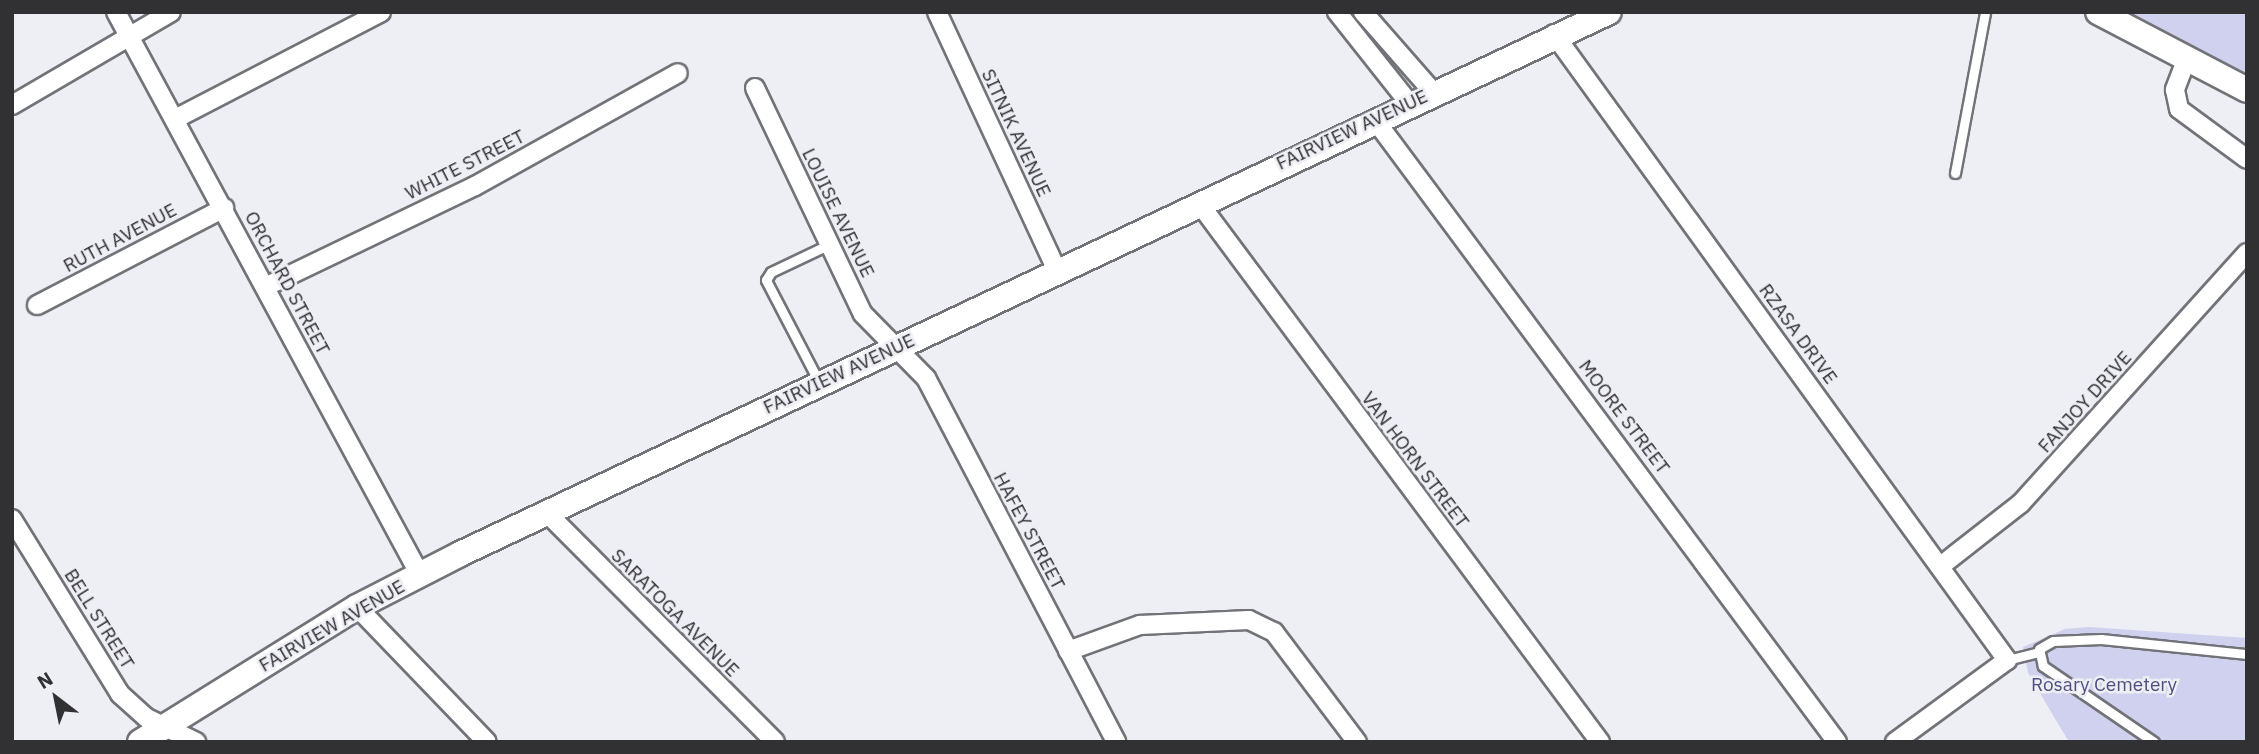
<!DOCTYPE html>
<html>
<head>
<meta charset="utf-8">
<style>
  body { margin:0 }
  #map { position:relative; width:2259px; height:754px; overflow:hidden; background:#eeeef5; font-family:"IBM Plex Sans",sans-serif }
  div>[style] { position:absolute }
  .green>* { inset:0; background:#d0d1ee }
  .roads { filter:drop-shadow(2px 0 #727379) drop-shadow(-2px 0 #727379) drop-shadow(0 2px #727379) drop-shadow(0 -2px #727379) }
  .service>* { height:9px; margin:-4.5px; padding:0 4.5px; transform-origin:4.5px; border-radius:4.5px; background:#fff }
  .minor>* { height:18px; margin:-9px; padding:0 9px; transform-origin:9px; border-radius:9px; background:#fff }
  .secondary>* { height:24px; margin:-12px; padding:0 12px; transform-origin:12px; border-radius:12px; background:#fff }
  span { translate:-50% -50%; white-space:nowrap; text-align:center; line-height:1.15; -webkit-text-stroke:5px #eeeef5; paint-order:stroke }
  .street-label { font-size:19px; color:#313133 }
  .park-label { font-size:19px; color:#504f7f }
  .frame { position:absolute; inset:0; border:14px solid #313133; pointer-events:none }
  .north { position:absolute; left:21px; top:663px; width:70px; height:70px; -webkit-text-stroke:5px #eeeef5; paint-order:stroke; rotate:328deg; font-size:19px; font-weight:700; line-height:28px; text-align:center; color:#313133 }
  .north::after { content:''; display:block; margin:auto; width:24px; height:32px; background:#313133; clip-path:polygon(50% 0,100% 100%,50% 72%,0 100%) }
</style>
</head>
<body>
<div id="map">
  <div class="green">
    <i style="clip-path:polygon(2130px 12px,2247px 12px,2247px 73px,2243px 72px)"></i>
    <i style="clip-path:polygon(2089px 627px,2247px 638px,2247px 742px,2069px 742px,2028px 673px,2023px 647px,2065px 629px)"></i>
  </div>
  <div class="roads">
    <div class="service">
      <i style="left:1955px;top:173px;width:164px;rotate:-79.4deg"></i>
      <i style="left:819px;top:382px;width:115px;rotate:-117.5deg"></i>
      <i style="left:766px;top:280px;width:9px;rotate:-58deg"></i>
      <i style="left:771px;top:272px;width:65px;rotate:-25.4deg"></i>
      <i style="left:2007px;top:660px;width:32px;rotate:-14deg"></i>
      <i style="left:2154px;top:742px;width:135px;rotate:-145.6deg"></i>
      <i style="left:2043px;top:666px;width:17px;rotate:-103deg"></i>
      <i style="left:2039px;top:649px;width:16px;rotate:-30deg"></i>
      <i style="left:2053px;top:641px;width:48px;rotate:-2.4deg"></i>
      <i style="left:2101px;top:639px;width:147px;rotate:5.9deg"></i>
    </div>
    <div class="minor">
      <i style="left:116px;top:12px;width:640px;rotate:61.63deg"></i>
      <i style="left:937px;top:12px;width:285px;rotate:65.1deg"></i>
      <i style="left:1337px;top:12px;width:116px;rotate:51.6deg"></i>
      <i style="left:1363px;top:12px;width:106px;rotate:48.8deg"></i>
      <i style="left:1554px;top:34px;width:773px;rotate:54.11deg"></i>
      <i style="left:2007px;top:660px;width:139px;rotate:143.8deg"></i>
      <i style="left:2187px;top:58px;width:34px;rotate:111deg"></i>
      <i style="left:2175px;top:90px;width:19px;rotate:78deg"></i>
      <i style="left:2179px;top:109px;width:84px;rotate:36.3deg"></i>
      <i style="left:755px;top:88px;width:250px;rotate:64.5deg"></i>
      <i style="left:863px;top:314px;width:90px;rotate:45.5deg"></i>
      <i style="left:926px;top:378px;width:411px;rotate:62.4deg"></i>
      <i style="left:12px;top:105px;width:184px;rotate:-30.3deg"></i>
      <i style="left:175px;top:119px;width:232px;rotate:-27.4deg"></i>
      <i style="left:1375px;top:120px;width:775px;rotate:53.4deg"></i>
      <i style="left:1199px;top:203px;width:672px;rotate:53.35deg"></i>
      <i style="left:267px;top:286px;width:231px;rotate:-25.7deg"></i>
      <i style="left:475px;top:186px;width:232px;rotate:-29.1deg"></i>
      <i style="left:37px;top:305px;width:211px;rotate:-27.4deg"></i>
      <i style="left:547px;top:513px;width:323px;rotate:45.1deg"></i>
      <i style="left:12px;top:519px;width:206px;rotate:58.3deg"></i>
      <i style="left:120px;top:694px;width:36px;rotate:42deg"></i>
      <i style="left:147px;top:718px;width:55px;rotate:26.1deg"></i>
      <i style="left:1942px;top:565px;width:100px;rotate:-38.1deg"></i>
      <i style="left:2021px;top:503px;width:337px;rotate:-47.9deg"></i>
      <i style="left:357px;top:607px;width:187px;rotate:46.1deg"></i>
      <i style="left:1068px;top:651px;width:77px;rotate:-19.9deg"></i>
      <i style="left:1140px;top:625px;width:109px;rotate:-2.6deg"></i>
      <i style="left:1249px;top:620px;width:28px;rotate:26deg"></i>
      <i style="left:1274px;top:632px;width:138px;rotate:53deg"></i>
    </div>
    <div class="secondary">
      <i style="left:2098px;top:12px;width:168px;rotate:27.6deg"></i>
      <i style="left:140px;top:742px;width:256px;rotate:-31.9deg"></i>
      <i style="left:357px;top:607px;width:116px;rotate:-27.2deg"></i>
      <i style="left:460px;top:554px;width:1270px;rotate:-25.25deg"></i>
    </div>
  </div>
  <div class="street-label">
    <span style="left:1352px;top:130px;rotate:-25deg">FAIRVIEW AVENUE</span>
    <span style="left:1016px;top:133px;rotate:65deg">SITNIK AVENUE</span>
    <span style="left:465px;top:165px;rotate:-27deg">WHITE STREET</span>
    <span style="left:838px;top:213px;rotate:64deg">LOUISE AVENUE</span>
    <span style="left:120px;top:238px;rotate:-28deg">RUTH AVENUE</span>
    <span style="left:287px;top:283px;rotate:62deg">ORCHARD STREET</span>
    <span style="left:1798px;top:334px;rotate:54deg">RZASA DRIVE</span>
    <span style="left:839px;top:374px;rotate:-25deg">FAIRVIEW AVENUE</span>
    <span style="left:2085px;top:402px;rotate:-48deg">FANJOY DRIVE</span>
    <span style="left:1624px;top:417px;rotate:53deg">MOORE STREET</span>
    <span style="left:1415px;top:460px;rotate:53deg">VAN HORN STREET</span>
    <span style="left:1029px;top:531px;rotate:62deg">HAFEY STREET</span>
    <span style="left:675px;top:613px;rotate:45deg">SARATOGA AVENUE</span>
    <span style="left:99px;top:619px;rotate:58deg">BELL STREET</span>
    <span style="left:332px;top:626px;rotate:-30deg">FAIRVIEW AVENUE</span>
  </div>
  <div class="park-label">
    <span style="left:2104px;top:685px">Rosary Cemetery</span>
  </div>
  <div class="frame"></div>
  <div class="north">N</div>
</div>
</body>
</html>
